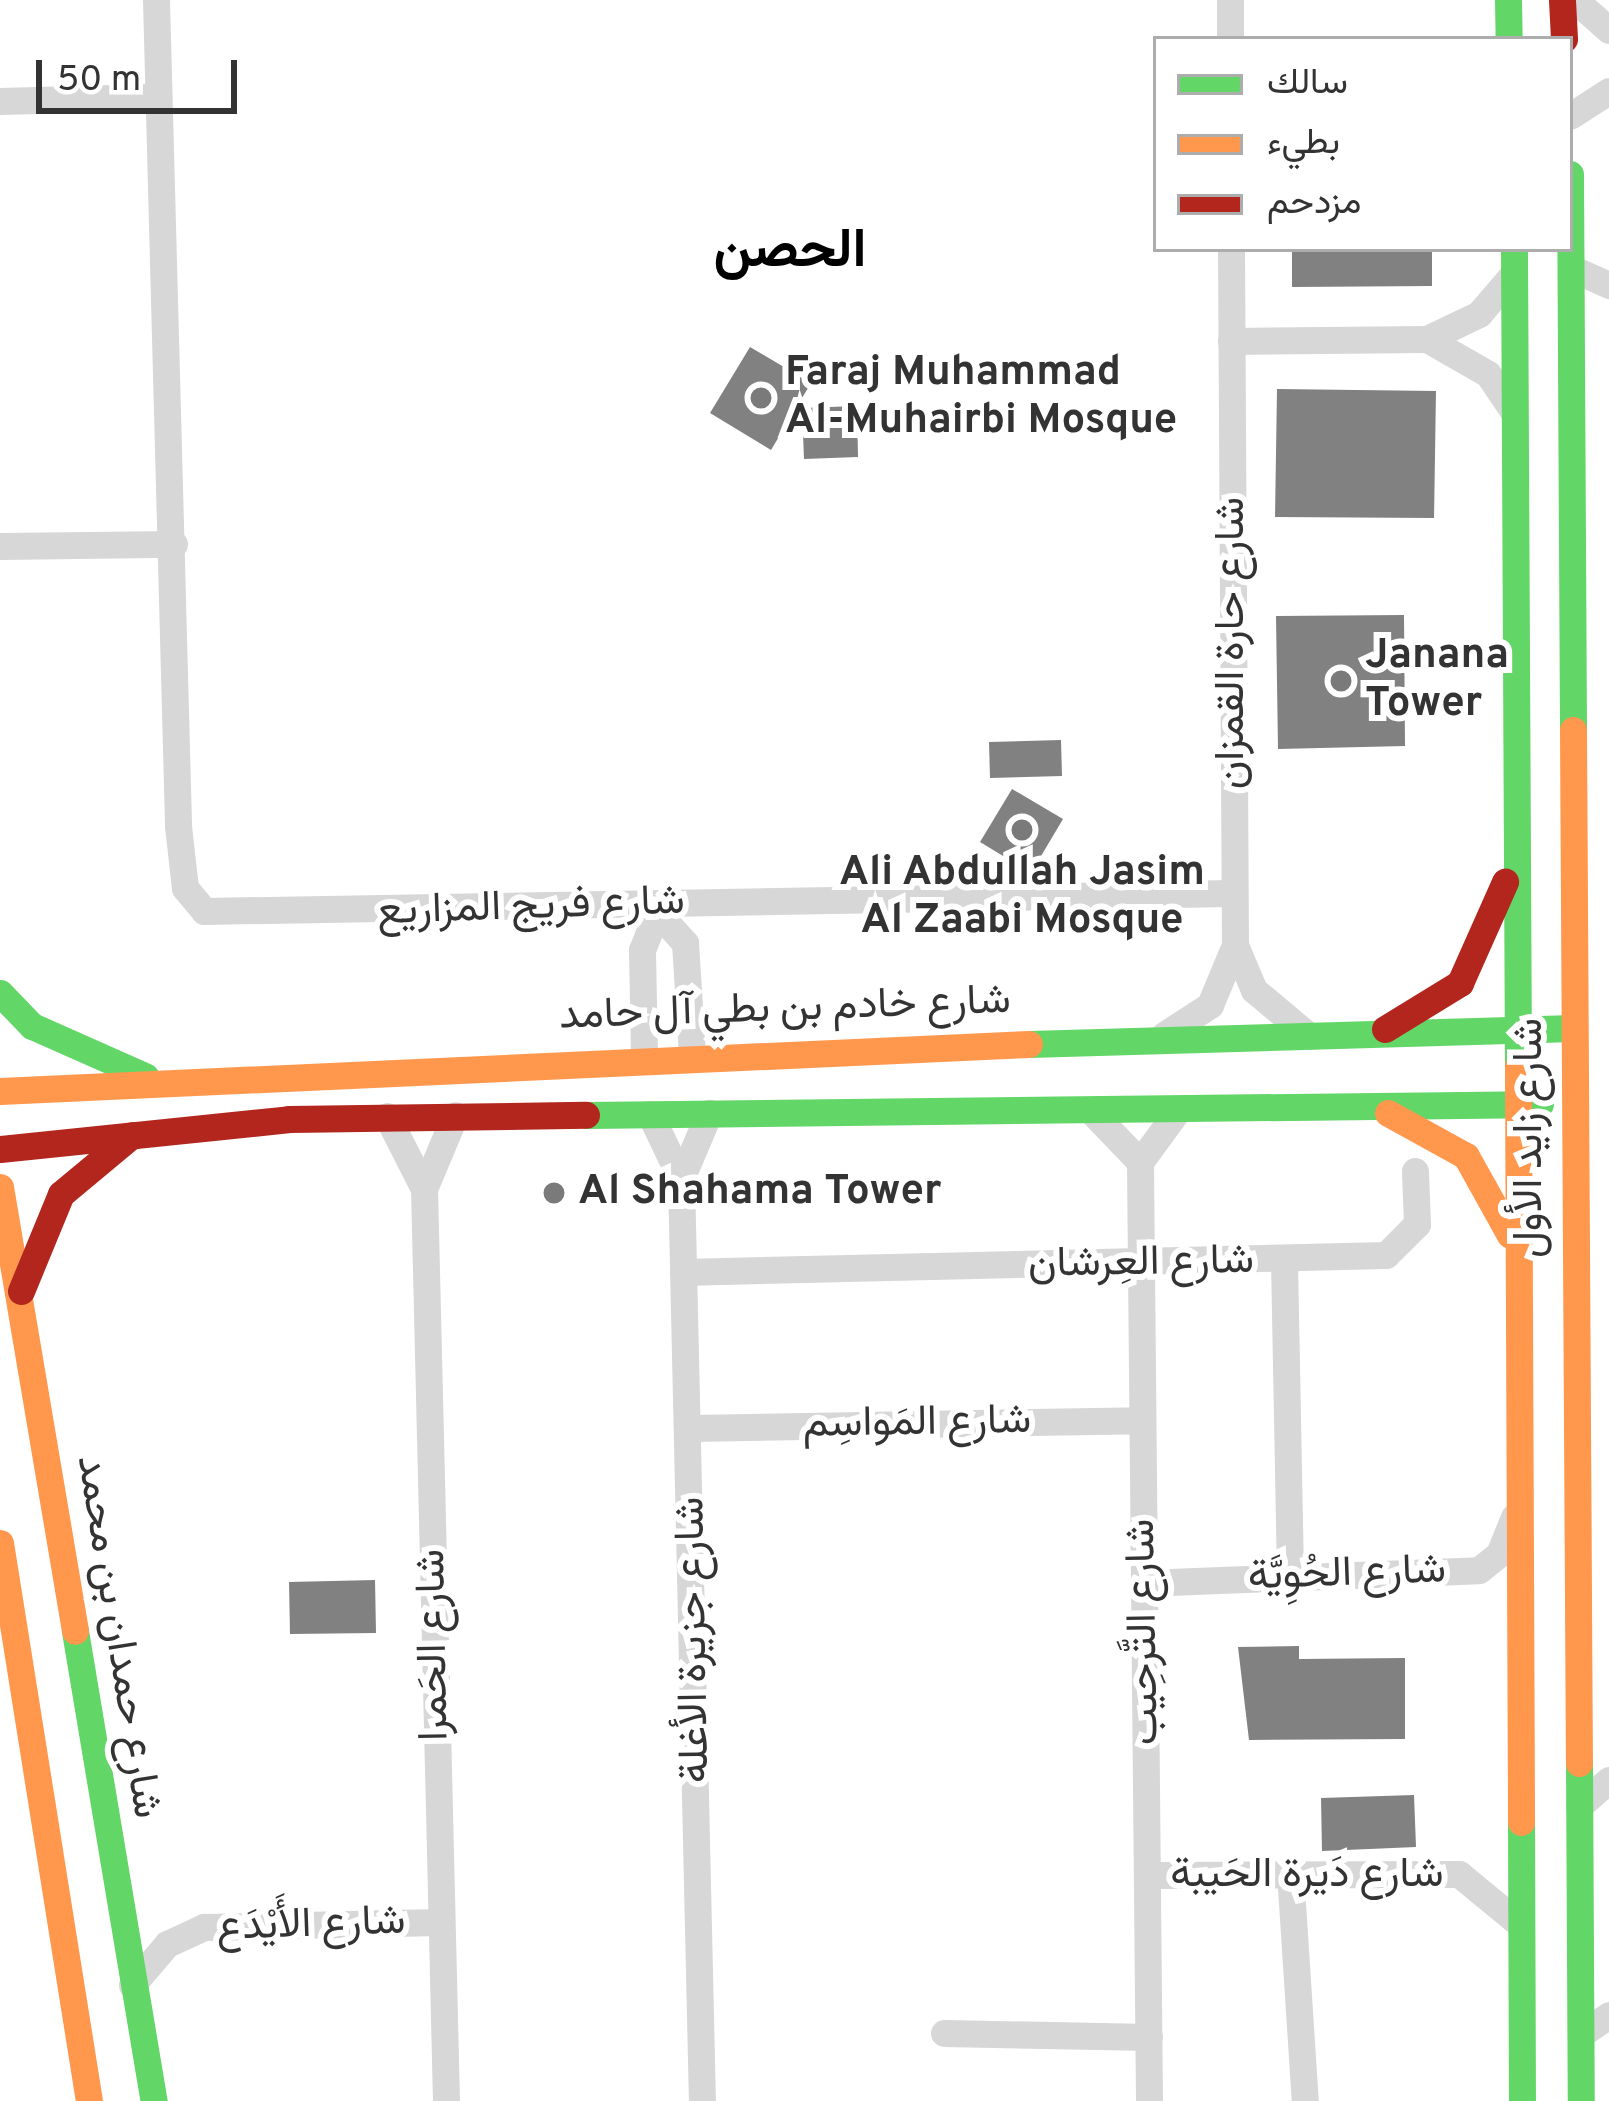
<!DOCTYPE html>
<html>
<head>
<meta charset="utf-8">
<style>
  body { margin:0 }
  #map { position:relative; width:1609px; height:2101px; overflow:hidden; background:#fff; font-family:Overpass,Vazirmatn,sans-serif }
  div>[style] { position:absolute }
  .building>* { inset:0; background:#818181 }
  .street>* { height:27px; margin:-13.5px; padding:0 13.5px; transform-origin:13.5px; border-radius:13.5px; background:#d7d7d7 }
  .fast>* { height:27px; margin:-13.5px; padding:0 13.5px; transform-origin:13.5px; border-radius:13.5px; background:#63d668 }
  .slow>* { height:27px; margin:-13.5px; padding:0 13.5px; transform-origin:13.5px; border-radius:13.5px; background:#ff974d }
  .jam>* { height:27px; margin:-13.5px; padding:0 13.5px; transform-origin:13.5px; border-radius:13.5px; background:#b3261e }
  .dots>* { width:33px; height:33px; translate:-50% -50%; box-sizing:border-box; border:6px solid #fff; border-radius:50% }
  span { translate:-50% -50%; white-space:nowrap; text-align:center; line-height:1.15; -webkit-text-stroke:12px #fff; paint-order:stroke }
  .poi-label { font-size:42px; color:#333; font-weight:700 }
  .left { translate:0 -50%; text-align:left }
  .street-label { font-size:42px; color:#333 }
  .district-label { font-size:54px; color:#000; font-weight:700 }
  .legend { position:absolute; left:1153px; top:36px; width:420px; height:216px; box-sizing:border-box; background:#fff; border:3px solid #adadad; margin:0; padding:15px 21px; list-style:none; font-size:36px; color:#333 }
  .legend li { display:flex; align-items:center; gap:24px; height:60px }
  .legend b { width:60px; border:3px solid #adadad }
  .scale { position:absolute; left:36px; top:60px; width:201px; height:54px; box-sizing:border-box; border:6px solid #333; border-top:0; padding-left:15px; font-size:36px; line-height:42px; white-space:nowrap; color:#333; -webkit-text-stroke:9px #fff; paint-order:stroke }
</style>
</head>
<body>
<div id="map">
  <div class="building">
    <i style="clip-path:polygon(1292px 249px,1432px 249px,1432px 286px,1292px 287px)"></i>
    <i style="clip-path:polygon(750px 347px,811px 383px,771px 450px,710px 413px)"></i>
    <i style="clip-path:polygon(1277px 389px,1436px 391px,1434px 518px,1275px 517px)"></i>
    <i style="clip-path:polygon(857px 406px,858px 457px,804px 459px,802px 408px)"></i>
    <i style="clip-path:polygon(1404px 615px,1405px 746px,1278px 749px,1276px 616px)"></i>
    <i style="clip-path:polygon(1061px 740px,1062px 776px,990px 778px,989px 742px)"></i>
    <i style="clip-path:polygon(1012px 789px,1063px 819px,1031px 873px,980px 842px)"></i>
    <i style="clip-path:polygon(375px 1580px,376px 1633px,290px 1634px,289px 1582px)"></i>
    <i style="clip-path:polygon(1299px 1646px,1299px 1659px,1405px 1658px,1405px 1739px,1249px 1740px,1238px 1647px)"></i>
    <i style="clip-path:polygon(1414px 1795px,1416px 1847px,1322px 1851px,1321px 1798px)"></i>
  </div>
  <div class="street">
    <i style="left:156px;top:0;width:826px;rotate:88.47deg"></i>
    <i style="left:178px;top:826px;width:62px;rotate:83.6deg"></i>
    <i style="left:185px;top:888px;width:30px;rotate:50deg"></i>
    <i style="left:204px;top:911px;width:1029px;rotate:-1deg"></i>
    <i style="left:1575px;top:0;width:45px;rotate:41.4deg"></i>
    <i style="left:1230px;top:39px;width:39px;rotate:-90deg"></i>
    <i style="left:0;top:101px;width:158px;rotate:-1.5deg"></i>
    <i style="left:1570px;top:116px;width:46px;rotate:-32.7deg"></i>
    <i style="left:1571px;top:268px;width:42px;rotate:24.1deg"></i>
    <i style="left:1427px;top:339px;width:70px;rotate:29.8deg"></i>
    <i style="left:1488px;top:374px;width:45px;rotate:56deg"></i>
    <i style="left:1231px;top:341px;width:196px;rotate:-0.6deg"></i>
    <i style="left:1427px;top:339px;width:58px;rotate:-25.7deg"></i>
    <i style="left:1479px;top:314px;width:54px;rotate:-49.5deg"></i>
    <i style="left:0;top:546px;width:174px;rotate:-0.7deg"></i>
    <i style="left:1235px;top:945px;width:49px;rotate:67.1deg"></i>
    <i style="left:1254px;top:990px;width:72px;rotate:39.9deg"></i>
    <i style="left:1164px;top:1035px;width:55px;rotate:-33.1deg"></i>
    <i style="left:1210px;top:1005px;width:65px;rotate:-67.4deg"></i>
    <i style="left:1235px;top:945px;width:696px;rotate:-90.33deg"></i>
    <i style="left:644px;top:1055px;width:105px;rotate:-91.1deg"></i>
    <i style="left:642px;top:950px;width:41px;rotate:-68.5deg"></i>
    <i style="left:657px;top:912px;width:42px;rotate:47.9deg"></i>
    <i style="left:685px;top:943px;width:111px;rotate:86.4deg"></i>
    <i style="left:1091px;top:1111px;width:71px;rotate:46.1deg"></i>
    <i style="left:650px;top:1114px;width:72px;rotate:64.5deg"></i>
    <i style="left:681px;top:1179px;width:922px;rotate:88.7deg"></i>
    <i style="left:387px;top:1116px;width:82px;rotate:63.1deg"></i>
    <i style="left:681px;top:1179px;width:72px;rotate:-67deg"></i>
    <i style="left:1284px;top:1261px;width:315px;rotate:88.9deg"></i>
    <i style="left:683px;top:1272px;width:703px;rotate:-1.39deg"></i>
    <i style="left:1386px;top:1255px;width:44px;rotate:-45deg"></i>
    <i style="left:1417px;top:1224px;width:53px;rotate:-92.2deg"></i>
    <i style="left:691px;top:1428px;width:451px;rotate:-1deg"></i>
    <i style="left:1144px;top:1583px;width:335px;rotate:-2.2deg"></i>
    <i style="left:1479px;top:1570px;width:26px;rotate:-39deg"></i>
    <i style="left:1499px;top:1554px;width:40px;rotate:-68deg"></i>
    <i style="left:1579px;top:1806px;width:40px;rotate:-41deg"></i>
    <i style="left:1290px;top:1872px;width:229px;rotate:86.3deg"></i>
    <i style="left:1147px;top:1875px;width:312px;rotate:-0.2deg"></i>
    <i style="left:1459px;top:1874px;width:80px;rotate:39.4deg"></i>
    <i style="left:132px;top:1985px;width:54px;rotate:-49.5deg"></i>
    <i style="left:167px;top:1944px;width:41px;rotate:-24.7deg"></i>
    <i style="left:204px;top:1927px;width:236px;rotate:-1.2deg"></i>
    <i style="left:944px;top:2033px;width:205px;rotate:1.1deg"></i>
    <i style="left:1581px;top:2034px;width:34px;rotate:-34deg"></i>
    <i style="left:446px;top:2101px;width:912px;rotate:-91.38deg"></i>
    <i style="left:424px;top:1189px;width:80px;rotate:-67.3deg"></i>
    <i style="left:1149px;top:2101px;width:939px;rotate:-90.55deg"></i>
    <i style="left:1140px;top:1162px;width:64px;rotate:-53.8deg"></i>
  </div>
  <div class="fast">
    <i style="left:1508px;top:0;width:39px;rotate:89deg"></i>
    <i style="left:1570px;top:174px;width:556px;rotate:89.69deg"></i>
    <i style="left:1514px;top:249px;width:817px;rotate:89.72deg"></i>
    <i style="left:0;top:993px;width:46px;rotate:45.9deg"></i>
    <i style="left:32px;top:1026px;width:124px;rotate:23.9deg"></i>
    <i style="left:1029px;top:1044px;width:544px;rotate:-1.68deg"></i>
    <i style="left:586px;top:1115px;width:954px;rotate:-0.66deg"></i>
    <i style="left:75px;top:1631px;width:477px;rotate:80.5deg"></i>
    <i style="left:1579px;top:1763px;width:338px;rotate:89.7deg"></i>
    <i style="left:1521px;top:1822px;width:279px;rotate:89.8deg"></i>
  </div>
  <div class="slow">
    <i style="left:1573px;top:730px;width:1033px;rotate:89.67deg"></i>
    <i style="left:1518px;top:1066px;width:756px;rotate:89.77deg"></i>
    <i style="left:0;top:1091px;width:1030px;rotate:-2.62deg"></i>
    <i style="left:1388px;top:1113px;width:89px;rotate:28.9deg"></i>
    <i style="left:1466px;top:1156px;width:90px;rotate:60.9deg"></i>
    <i style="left:0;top:1187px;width:450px;rotate:80.4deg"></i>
    <i style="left:0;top:1543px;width:565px;rotate:80.94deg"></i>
  </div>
  <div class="jam">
    <i style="left:1562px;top:0;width:39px;rotate:87deg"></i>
    <i style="left:1385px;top:1029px;width:88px;rotate:-31.5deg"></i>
    <i style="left:1460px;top:983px;width:111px;rotate:-66deg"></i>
    <i style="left:0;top:1149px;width:291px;rotate:-5.9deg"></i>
    <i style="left:289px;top:1119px;width:297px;rotate:-0.8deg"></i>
    <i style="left:21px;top:1291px;width:105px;rotate:-67.6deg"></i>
    <i style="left:61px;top:1194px;width:92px;rotate:-39.7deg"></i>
  </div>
  <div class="dots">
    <i style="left:761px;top:398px;background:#7a7a7a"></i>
    <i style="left:1341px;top:681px;background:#7a7a7a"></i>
    <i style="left:1022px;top:830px;background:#7a7a7a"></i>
    <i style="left:554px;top:1193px;background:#7a7a7a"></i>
  </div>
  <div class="poi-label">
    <span class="left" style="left:785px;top:398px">Faraj Muhammad<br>Al-Muhairbi Mosque</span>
    <span class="left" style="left:1365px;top:681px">Janana<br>Tower</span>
    <span style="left:1022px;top:898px">Ali Abdullah Jasim<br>Al Zaabi Mosque</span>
    <span class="left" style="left:578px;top:1193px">Al Shahama Tower</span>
  </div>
  <div class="street-label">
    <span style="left:1233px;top:643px;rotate:-90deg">شارع حارة القمزان</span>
    <span style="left:531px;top:908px;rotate:-2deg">شارع فريج المزاريع</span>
    <span style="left:785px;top:1010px;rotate:-2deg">شارع خادم بن بطي آل حامد</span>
    <span style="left:1531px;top:1138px;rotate:-90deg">شارع زايد الأول</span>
    <span style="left:1141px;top:1264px;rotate:-1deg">شارع العِرشان</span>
    <span style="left:917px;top:1424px;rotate:-1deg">شارع المَواسِم</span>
    <span style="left:1347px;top:1575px;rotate:-2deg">شارع الحُوِيَّة</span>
    <span style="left:1145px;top:1632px;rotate:-91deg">شارع التَّرحِيب</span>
    <span style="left:117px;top:1637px;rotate:81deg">شارع حمدان بن محمد</span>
    <span style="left:695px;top:1640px;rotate:-91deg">شارع جزيرة الأغلة</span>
    <span style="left:435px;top:1645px;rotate:-91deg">شارع الحَمرا</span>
    <span style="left:1307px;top:1876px">شارع دَيرة الحَيبة</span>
    <span style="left:311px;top:1926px;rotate:-2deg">شارع الأَيْدَع</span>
  </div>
  <div class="district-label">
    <span style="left:790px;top:253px">الحصن</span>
  </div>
  <ul class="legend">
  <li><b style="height:15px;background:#63d668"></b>سالك</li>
  <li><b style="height:15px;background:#ff974d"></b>بطيء</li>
  <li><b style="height:15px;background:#b3261e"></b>مزدحم</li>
  </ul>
  <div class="scale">50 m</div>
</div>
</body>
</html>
